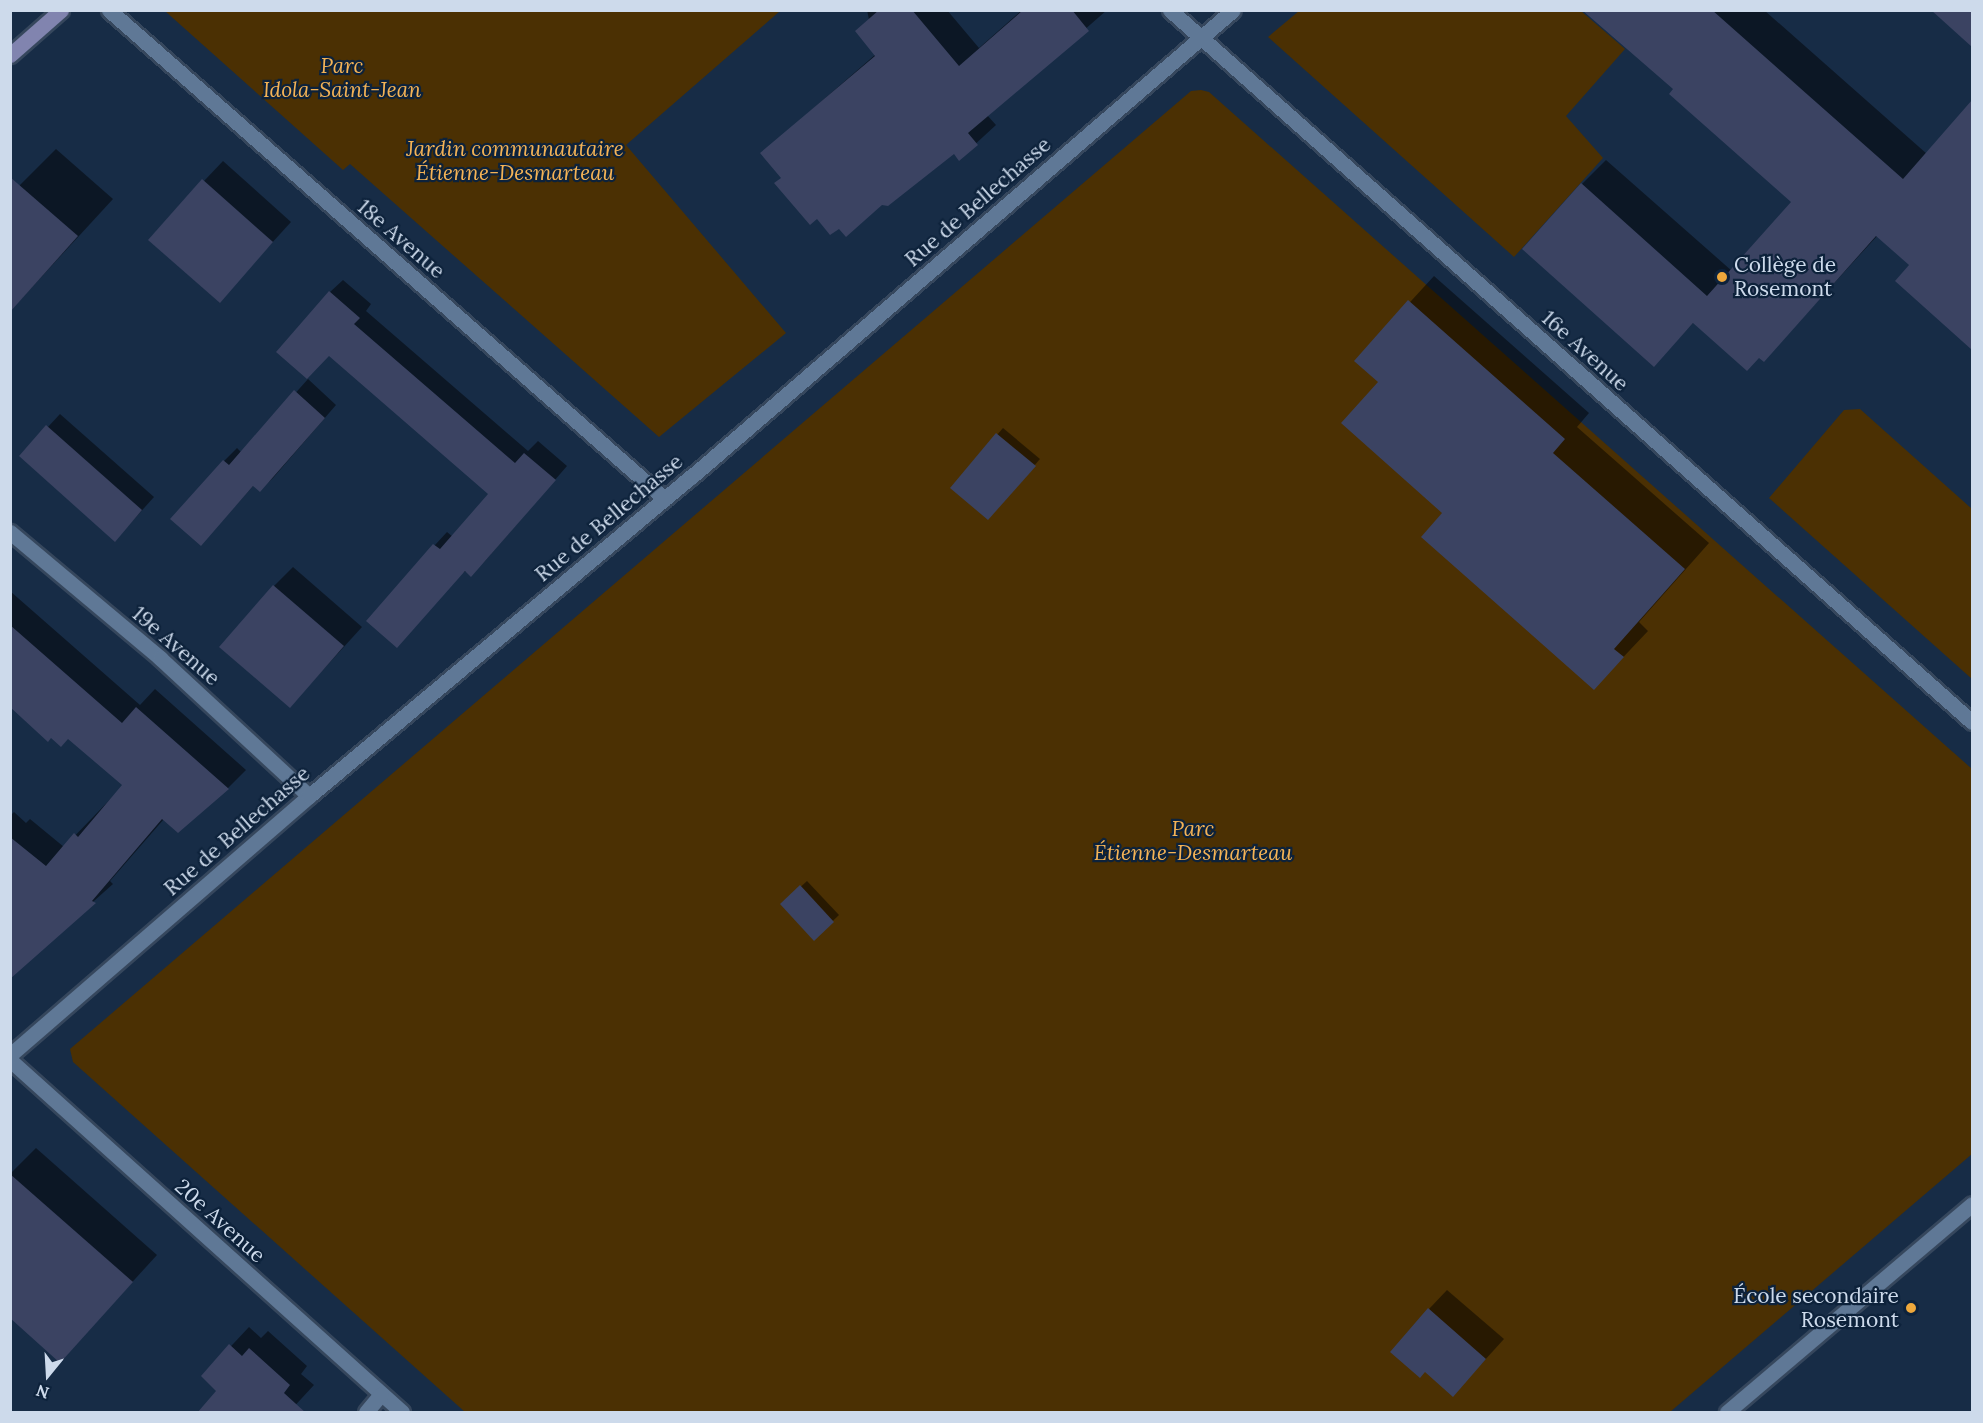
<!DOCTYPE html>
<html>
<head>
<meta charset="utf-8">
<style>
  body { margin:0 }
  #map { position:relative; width:1983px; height:1423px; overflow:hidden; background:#172c46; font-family:Lora,serif }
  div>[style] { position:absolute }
  .green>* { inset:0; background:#4b3003 }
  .shadow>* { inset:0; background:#0007 }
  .building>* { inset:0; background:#3b4362 }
  .roads { filter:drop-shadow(2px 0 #36475d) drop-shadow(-2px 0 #36475d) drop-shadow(0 2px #36475d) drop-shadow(0 -2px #36475d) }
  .minor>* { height:15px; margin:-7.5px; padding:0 7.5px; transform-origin:7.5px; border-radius:7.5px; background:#5f7896 }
  .tertiary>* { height:15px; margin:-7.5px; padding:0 7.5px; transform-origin:7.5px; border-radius:7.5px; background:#5f7896 }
  .secondary>* { height:15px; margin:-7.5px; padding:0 7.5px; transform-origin:7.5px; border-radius:7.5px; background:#8184af }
  .dots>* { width:16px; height:16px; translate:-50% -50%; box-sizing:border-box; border:3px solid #0d223b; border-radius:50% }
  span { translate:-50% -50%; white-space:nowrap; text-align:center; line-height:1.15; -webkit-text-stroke:4.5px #0d223b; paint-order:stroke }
  .park-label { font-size:21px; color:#f4b356; font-style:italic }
  .street-label { font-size:21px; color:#cddaeb }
  .poi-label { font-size:21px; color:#cddaeb }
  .left { translate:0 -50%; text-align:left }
  .right { translate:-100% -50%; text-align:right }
  .frame { position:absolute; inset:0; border:12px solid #cddaeb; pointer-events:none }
  .north { position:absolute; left:18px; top:1345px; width:60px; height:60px; -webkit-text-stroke:4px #0d223b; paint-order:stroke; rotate:198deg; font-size:16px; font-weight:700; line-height:24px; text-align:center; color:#cddaeb }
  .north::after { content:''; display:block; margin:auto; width:21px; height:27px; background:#cddaeb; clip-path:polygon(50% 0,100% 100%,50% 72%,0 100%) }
</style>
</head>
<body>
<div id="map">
  <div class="green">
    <i style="clip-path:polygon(165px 11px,780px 11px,626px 145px,786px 333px,659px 437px,350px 164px,343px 170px)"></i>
    <i style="clip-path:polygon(1581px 11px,1625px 49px,1566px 116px,1603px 158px,1514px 257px,1268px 37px,1299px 11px)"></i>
    <i style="clip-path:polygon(1201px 90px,1209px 92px,1972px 769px,1972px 1154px,1670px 1412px,465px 1412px,73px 1062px,70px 1049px,1191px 91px)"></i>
    <i style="clip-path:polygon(1860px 409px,1972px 509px,1972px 679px,1769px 498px,1844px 410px)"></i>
  </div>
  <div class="shadow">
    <i style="clip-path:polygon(867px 10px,947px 10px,979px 48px,1022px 10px,1107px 10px,987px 115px,996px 125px,959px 159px,954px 152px,762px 153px,876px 54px)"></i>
    <i style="clip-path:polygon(1584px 10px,1764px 10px,1927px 154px,1972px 103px,1972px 348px,1897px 281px,1911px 265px,1878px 235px,1764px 360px,1694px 322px,1654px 365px,1582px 184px,1606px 160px,1732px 271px,1793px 202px,1675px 89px)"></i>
    <i style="clip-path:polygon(56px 149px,113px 199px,10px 311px,10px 195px)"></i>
    <i style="clip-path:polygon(223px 161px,291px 222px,219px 301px,204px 181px)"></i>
    <i style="clip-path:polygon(1434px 276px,1589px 413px,1577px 427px,1709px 543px,1639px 622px,1648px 631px,1594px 688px,1445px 513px,1380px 382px,1356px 361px)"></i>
    <i style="clip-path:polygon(343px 280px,371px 304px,366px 311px,528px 451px,538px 441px,567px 466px,484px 562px,368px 621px,435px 545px,447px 532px,453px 537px,490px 494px,329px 354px,330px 292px)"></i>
    <i style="clip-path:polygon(308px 379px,336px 405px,273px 478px,260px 490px,254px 485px,201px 544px,224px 461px,237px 448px,242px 453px)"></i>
    <i style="clip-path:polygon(60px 414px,154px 497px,127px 527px,21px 456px)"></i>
    <i style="clip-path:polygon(1003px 428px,1040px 459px,994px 512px,952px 487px)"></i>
    <i style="clip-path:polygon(293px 567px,362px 627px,290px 706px,274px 586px)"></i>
    <i style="clip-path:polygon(10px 591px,140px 705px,155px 689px,246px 770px,228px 788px,164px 819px,110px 881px,113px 884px,10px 976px,10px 816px,14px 812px,26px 823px,30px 819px,64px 847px,124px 785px,69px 737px,10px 697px)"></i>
    <i style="clip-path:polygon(807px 881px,839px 915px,814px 939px,782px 904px)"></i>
    <i style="clip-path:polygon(36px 1148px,157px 1255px,60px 1361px,10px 1316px,10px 1174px)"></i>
    <i style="clip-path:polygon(1447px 1290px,1504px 1339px,1453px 1395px,1429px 1309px)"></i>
    <i style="clip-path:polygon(249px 1327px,261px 1338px,268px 1331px,307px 1366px,301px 1374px,314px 1385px,289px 1412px,218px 1390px,203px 1376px)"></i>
  </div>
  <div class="building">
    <i style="clip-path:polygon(879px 10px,912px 10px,959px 66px,1023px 10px,1072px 10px,1089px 31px,968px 133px,978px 145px,959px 161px,954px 154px,888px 206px,882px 205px,846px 237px,839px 229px,830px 235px,817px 219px,810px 225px,774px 183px,781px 178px,760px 153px,875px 56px,855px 31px)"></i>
    <i style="clip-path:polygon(1582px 10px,1712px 10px,1903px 179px,1972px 100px,1972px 350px,1895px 281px,1909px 265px,1876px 236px,1764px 362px,1759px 358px,1747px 371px,1693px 323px,1654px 367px,1522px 249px,1581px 183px,1707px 296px,1791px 202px,1669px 94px,1673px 89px)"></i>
    <i style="clip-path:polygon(1931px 10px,1972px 10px,1972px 47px)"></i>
    <i style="clip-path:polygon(10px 177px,78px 236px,10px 312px)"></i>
    <i style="clip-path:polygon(202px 179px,273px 242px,220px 303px,148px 240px)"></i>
    <i style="clip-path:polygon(329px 291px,360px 318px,354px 324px,515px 463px,524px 453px,556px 480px,471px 577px,465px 571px,397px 648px,366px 621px,433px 544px,440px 549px,488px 494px,329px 356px,307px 379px,276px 352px)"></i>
    <i style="clip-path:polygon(1408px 300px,1565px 439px,1553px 453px,1685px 569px,1614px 649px,1624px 657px,1594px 690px,1421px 537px,1442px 513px,1341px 423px,1378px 382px,1354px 361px)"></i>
    <i style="clip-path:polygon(294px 390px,325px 418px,260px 492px,253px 486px,201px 546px,170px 519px,223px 460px,229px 465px)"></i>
    <i style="clip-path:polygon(46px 425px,142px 510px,115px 542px,19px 456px)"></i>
    <i style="clip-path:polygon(996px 433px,1036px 466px,988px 520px,950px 488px)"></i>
    <i style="clip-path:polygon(273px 585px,344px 646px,290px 708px,219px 647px)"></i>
    <i style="clip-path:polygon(10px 625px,122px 723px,136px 707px,229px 789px,178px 833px,162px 819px,92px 901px,96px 903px,10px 979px,10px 837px,46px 866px,74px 833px,78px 837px,122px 785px,68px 739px,61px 747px,51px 738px,48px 742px,10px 707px)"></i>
    <i style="clip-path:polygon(800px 885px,834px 922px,814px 941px,780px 904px)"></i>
    <i style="clip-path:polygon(10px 1174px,133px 1282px,60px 1363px,10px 1318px)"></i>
    <i style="clip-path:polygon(1428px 1308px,1486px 1359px,1453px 1397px,1425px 1372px,1420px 1378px,1390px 1352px)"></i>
    <i style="clip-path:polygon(229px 1344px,242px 1356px,249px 1348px,290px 1385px,284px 1393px,306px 1413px,197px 1413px,216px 1391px,201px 1376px)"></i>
  </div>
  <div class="roads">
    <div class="minor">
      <i style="left:109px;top:10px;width:740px;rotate:41.33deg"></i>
      <i style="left:1170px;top:10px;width:1072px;rotate:41.6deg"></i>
      <i style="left:10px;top:532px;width:196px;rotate:40deg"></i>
      <i style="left:160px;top:658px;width:203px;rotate:42.8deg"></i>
      <i style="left:10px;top:1060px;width:527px;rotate:41.92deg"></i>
      <i style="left:366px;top:1412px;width:23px;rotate:-50deg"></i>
    </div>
    <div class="tertiary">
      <i style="left:10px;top:1055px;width:396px;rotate:-40.9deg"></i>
      <i style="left:309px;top:796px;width:498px;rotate:-39.9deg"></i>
      <i style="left:691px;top:477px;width:715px;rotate:-40.75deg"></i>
      <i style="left:1727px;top:1412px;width:321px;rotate:-40.3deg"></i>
    </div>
    <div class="secondary">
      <i style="left:10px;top:55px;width:68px;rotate:-41.4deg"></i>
    </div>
  </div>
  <div class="dots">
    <i style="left:1722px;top:277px;background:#eea83c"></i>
    <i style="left:1911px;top:1308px;background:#eea83c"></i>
  </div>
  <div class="park-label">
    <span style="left:342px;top:78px">Parc<br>Idola-Saint-Jean</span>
    <span style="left:515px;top:161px">Jardin communautaire<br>Étienne-Desmarteau</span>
    <span style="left:1193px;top:841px">Parc<br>Étienne-Desmarteau</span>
  </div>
  <div class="street-label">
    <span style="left:978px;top:202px;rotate:-41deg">Rue de Bellechasse</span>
    <span style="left:401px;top:239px;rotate:41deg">18e Avenue</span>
    <span style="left:1585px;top:351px;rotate:42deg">16e Avenue</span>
    <span style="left:609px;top:518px;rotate:-40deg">Rue de Bellechasse</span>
    <span style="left:176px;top:646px;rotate:41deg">19e Avenue</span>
    <span style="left:237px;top:831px;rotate:-41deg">Rue de Bellechasse</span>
    <span style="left:220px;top:1221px;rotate:42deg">20e Avenue</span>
  </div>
  <div class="poi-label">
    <span class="left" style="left:1734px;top:277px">Collège de<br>Rosemont</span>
    <span class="right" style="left:1899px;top:1308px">École secondaire<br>Rosemont</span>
  </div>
  <div class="frame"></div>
  <div class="north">N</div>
</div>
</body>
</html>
